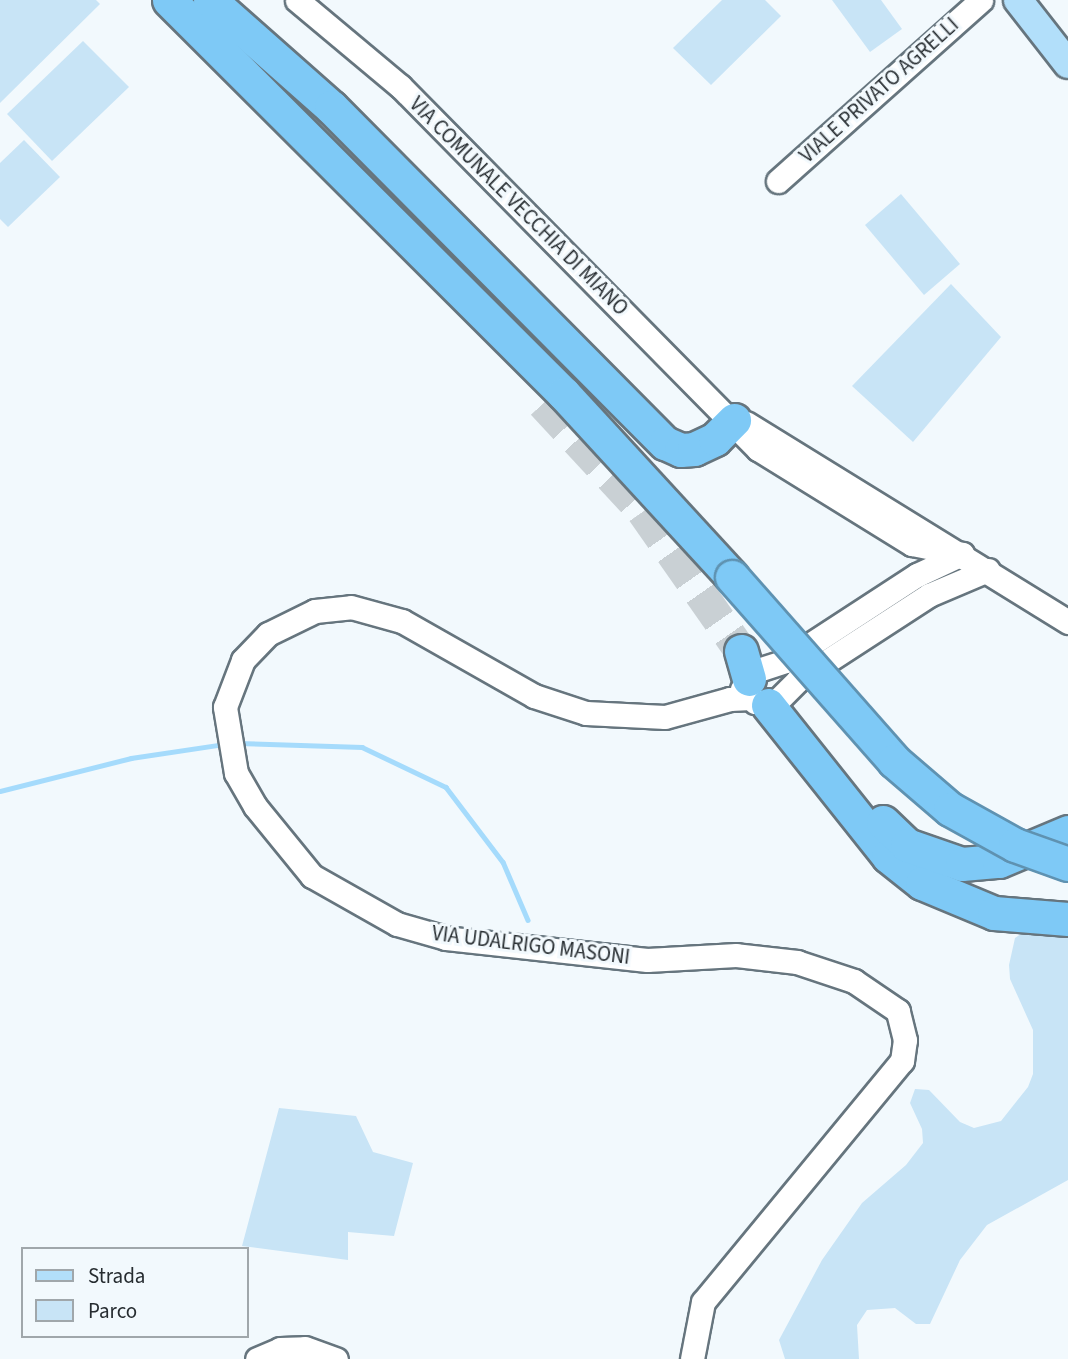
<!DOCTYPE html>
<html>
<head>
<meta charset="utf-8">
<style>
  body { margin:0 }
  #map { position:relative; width:1068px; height:1359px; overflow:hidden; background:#f2f9fd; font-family:"Source Sans 3",sans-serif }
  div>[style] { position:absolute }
  .green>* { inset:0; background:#c8e4f6 }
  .stream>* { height:4.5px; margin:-2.25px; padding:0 2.25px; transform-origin:2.25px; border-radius:2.25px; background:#a5dbfc }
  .highway-tunnel>* { height:33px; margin-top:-16.5px; transform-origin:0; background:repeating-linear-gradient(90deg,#c9d0d4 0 33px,transparent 0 50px) }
  .roads { filter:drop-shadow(2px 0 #66757e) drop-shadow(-2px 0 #66757e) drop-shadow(0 2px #66757e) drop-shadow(0 -2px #66757e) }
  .minor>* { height:23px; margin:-11.5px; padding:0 11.5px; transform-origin:11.5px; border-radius:11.5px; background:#fff }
  .major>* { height:28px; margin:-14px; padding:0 14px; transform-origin:14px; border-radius:14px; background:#b2dffa }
  .highway>* { height:33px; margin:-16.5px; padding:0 16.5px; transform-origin:16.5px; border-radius:16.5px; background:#7ec9f6 }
  .bridges { filter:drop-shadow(2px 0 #5f92b1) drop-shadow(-2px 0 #5f92b1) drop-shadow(0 2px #5f92b1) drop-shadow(0 -2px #5f92b1) }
  .highway-bridge>* { height:33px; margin:-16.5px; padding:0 16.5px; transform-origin:16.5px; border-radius:16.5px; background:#7ec9f6 }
  span { translate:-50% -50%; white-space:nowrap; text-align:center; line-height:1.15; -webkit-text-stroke:6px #f2f9fd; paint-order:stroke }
  .street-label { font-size:21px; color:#262c30 }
  .legend { position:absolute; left:21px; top:1247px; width:228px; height:91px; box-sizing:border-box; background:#f2f9fd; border:2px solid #a0a7ab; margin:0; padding:9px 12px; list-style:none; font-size:21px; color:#262c30 }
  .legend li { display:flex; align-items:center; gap:14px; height:35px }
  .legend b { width:35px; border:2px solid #a0a7ab }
</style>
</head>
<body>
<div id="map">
  <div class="green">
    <i style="clip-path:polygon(0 0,96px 0,100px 4px,0 103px)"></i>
    <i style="clip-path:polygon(722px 0,765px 0,781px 16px,711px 85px,673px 48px)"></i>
    <i style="clip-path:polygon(832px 0,881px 0,902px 29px,870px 52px)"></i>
    <i style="clip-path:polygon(83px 41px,129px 87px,52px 161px,7px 114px)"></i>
    <i style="clip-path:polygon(24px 140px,60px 177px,8px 227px,0 219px,0 163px)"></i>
    <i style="clip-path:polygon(901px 194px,960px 264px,924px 295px,865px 225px)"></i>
    <i style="clip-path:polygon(951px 284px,1001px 337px,913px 442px,852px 386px)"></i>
    <i style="clip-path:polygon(1027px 930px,1068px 933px,1068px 1180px,987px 1225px,960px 1260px,930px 1324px,916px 1324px,895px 1308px,867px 1310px,857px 1325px,859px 1359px,785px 1359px,779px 1340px,822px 1260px,862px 1203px,906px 1165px,923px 1143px,922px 1129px,910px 1103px,915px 1089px,929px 1090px,960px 1122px,974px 1128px,1001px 1121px,1028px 1087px,1033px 1074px,1033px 1030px,1010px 979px,1009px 965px,1015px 938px)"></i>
    <i style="clip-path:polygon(279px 1108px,356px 1116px,373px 1152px,413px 1163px,394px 1236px,348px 1232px,348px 1260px,242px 1246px)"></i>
  </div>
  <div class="stream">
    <i style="left:237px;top:743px;width:125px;rotate:1.8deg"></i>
    <i style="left:362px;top:747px;width:93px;rotate:25.5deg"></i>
    <i style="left:446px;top:787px;width:94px;rotate:52.8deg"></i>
    <i style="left:503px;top:862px;width:63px;rotate:66.7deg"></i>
    <i style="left:0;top:791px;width:135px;rotate:-14.1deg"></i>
    <i style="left:131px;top:758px;width:95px;rotate:-8.5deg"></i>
  </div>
  <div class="highway-tunnel">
    <i style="left:543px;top:403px;width:147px;rotate:47.2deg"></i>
    <i style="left:643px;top:511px;width:171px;rotate:55deg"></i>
  </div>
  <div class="roads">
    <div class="minor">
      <i style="left:297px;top:0;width:134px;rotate:39.9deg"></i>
      <i style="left:400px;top:86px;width:510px;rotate:45.4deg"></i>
      <i style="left:758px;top:449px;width:181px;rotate:31.7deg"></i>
      <i style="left:912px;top:544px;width:51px;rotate:11.3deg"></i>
      <i style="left:778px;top:181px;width:272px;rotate:-41.7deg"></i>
      <i style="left:746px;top:423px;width:379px;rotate:31.7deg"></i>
      <i style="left:742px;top:689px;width:22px;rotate:-54deg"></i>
      <i style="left:755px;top:671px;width:32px;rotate:-18deg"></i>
      <i style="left:785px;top:661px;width:158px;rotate:-33.1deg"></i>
      <i style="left:917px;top:575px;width:50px;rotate:-25deg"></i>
      <i style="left:755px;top:702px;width:21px"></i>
      <i style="left:776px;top:702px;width:31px;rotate:-45deg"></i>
      <i style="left:798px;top:680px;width:156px;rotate:-33deg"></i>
      <i style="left:929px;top:595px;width:64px;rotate:-23deg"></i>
      <i style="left:257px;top:1359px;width:25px;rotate:-23deg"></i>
      <i style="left:280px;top:1349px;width:25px;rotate:-2deg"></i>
      <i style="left:305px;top:1348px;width:33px;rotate:20deg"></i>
      <i style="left:692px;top:1359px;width:58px;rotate:-79.1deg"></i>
      <i style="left:703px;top:1302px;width:313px;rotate:-50.5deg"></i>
      <i style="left:902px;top:1061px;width:21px;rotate:-82deg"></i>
      <i style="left:905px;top:1040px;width:30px;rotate:-104deg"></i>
      <i style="left:898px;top:1011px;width:53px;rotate:-145.7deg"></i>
      <i style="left:854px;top:981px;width:60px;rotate:-161.6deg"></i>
      <i style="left:797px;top:962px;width:61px;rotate:-173.5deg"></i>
      <i style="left:736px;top:955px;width:89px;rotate:176.8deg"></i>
      <i style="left:647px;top:960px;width:202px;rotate:-173.8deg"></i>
      <i style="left:446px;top:938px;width:51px;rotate:-164.1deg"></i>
      <i style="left:397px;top:924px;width:98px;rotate:-150.5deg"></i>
      <i style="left:312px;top:876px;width:90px;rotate:-129.2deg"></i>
      <i style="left:255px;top:806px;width:38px;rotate:-120deg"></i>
      <i style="left:236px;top:773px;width:67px;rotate:-99.5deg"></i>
      <i style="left:225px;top:707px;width:50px;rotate:-69deg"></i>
      <i style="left:243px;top:660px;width:36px;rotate:-46deg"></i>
      <i style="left:268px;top:634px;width:52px;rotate:-26.1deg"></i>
      <i style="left:315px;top:611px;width:36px;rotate:-6deg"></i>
      <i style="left:351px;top:607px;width:53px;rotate:15.4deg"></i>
      <i style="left:402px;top:621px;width:152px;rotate:29.6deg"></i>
      <i style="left:534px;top:696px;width:55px;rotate:18.1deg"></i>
      <i style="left:586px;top:713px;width:79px;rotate:2.9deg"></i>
      <i style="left:665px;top:717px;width:67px;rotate:-15.5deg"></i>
      <i style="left:730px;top:699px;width:21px;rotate:-3deg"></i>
    </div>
    <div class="major">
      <i style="left:1018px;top:0;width:81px;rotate:52deg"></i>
    </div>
    <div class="highway">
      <i style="left:169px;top:0;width:558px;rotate:44.93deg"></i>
      <i style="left:564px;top:394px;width:248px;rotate:47.4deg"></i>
      <i style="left:210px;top:0;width:162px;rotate:41.5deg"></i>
      <i style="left:331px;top:107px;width:474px;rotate:45.2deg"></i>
      <i style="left:665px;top:443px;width:17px;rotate:24deg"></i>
      <i style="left:681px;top:450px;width:13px;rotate:-4deg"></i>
      <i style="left:694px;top:449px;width:23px;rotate:-25deg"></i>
      <i style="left:715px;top:439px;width:27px;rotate:-45deg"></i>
      <i style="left:741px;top:651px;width:29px;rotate:74deg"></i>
      <i style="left:768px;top:705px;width:193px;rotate:51.5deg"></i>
      <i style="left:888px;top:856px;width:43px;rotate:38.5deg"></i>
      <i style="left:922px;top:883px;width:78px;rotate:22.6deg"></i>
      <i style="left:994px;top:913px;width:74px;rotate:4.6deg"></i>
      <i style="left:883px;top:822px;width:33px;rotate:44deg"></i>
      <i style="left:907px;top:845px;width:58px;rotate:19.1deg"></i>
      <i style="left:962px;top:864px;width:37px;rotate:-5deg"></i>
      <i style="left:999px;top:861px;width:75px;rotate:-22.8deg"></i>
    </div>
  </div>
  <div class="bridges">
    <div class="highway-bridge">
      <i style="left:732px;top:577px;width:245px;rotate:48.6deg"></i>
      <i style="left:894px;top:761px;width:74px;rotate:40.6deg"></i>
      <i style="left:950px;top:809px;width:74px;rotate:29deg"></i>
      <i style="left:1015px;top:845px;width:56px;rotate:19.7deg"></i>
    </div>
  </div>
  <div class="street-label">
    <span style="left:879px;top:90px;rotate:-42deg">VIALE PRIVATO AGRELLI</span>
    <span style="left:519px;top:206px;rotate:45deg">VIA COMUNALE VECCHIA DI MIANO</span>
    <span style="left:531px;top:945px;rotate:7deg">VIA UDALRIGO MASONI</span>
  </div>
  <ul class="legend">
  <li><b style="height:9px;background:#b2dffa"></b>Strada</li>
  <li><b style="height:19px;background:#c8e4f6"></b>Parco</li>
  </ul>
</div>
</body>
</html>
